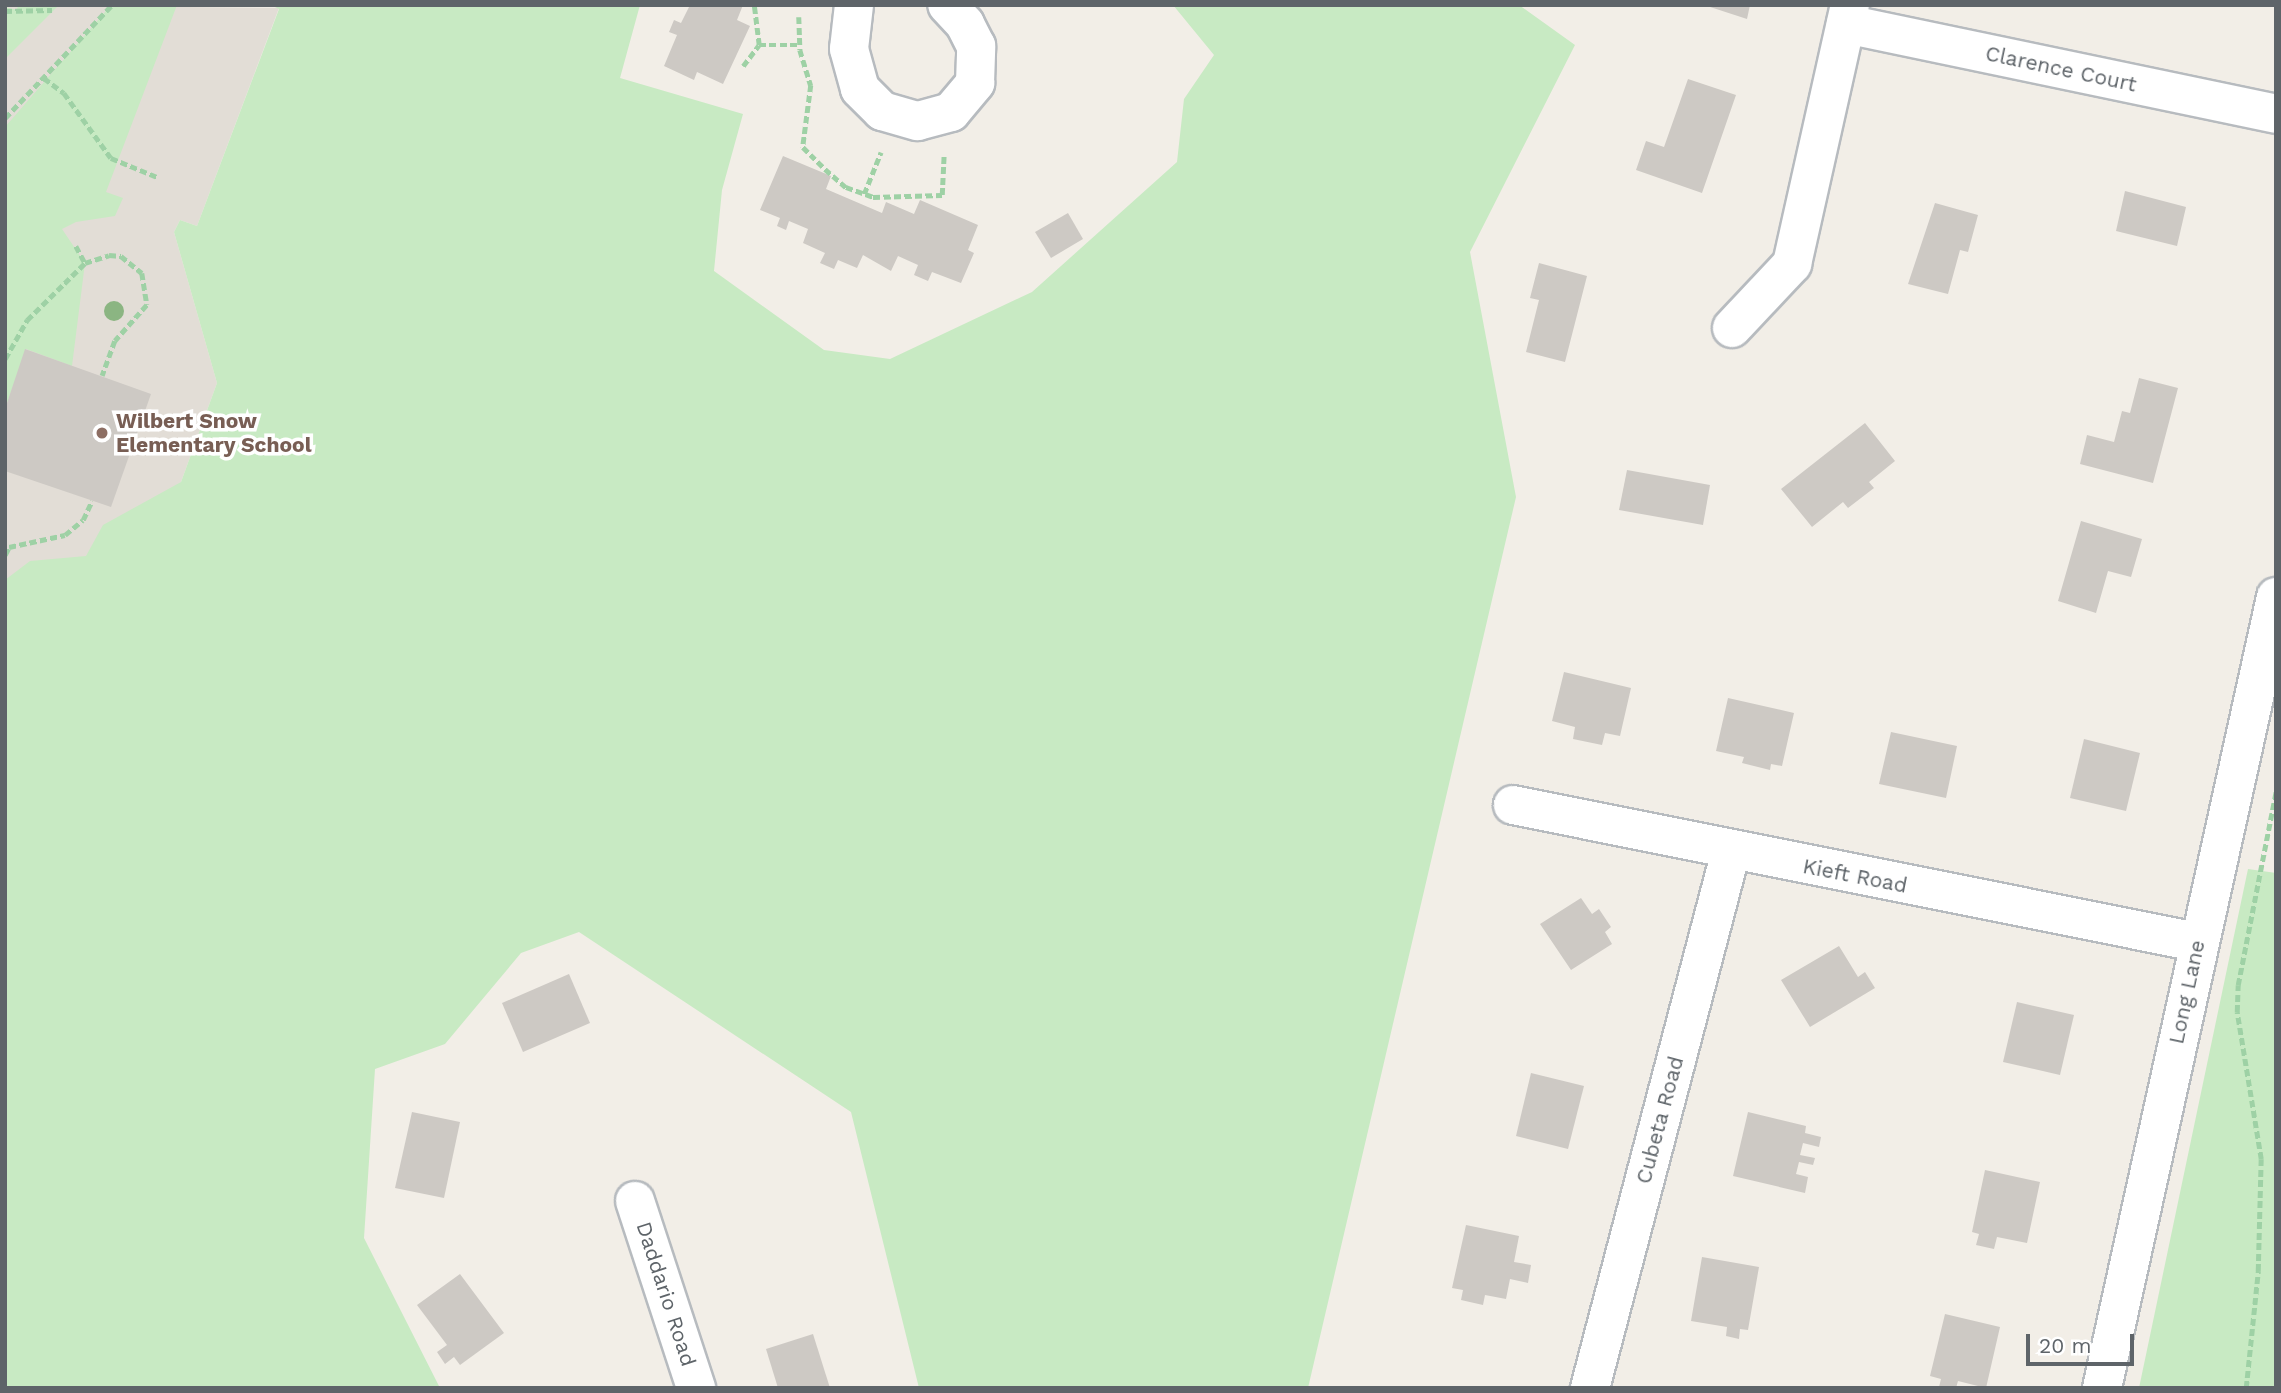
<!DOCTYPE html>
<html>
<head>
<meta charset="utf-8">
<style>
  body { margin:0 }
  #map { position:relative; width:2281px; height:1393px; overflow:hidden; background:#f2eee7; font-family:"Work Sans",sans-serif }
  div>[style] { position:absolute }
  .education>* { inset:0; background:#e2ddd6 }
  .green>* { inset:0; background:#c8eac3 }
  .building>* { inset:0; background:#cdc9c4 }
  .path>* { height:4.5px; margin-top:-2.25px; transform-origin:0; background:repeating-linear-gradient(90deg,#9ed1a5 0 7px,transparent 0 10.5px) }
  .roads { filter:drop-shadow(2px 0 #b7bbbf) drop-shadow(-2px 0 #b7bbbf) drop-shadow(0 2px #b7bbbf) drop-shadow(0 -2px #b7bbbf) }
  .minor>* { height:38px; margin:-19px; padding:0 19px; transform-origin:19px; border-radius:19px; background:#fff }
  .trees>* { width:20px; height:20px; margin:-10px; border-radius:50%; background:#8bb582 }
  .dots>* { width:19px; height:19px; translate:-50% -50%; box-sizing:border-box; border:4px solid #fff; border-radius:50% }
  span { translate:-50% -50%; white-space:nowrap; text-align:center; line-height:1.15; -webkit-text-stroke:7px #fff; paint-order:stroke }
  .street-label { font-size:21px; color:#5e6469 }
  .education-label { font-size:21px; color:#785e54; font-weight:700 }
  .left { translate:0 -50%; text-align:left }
  .frame { position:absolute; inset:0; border:7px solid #5e6469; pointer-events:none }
  .scale { position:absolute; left:2026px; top:1334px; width:108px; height:32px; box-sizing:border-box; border:4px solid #5e6469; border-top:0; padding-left:9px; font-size:21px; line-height:24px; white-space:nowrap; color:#5e6469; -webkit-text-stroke:5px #fff; paint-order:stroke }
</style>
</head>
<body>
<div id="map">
  <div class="education">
    <i style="clip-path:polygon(5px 5px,279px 8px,197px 226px,180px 220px,174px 232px,217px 383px,181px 482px,5px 777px)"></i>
  </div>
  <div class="green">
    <i style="clip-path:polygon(18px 5px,59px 5px,5px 59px,5px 7px,17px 10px)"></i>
    <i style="clip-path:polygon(111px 5px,177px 5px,106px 192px,123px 198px,115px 216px,76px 222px,62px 229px,85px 263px,72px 366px,26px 349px,5px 409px,5px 127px)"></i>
    <i style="clip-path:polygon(271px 5px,640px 5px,620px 78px,743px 114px,722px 190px,714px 271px,824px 350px,890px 359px,1032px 292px,1177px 162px,1184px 99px,1214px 55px,1173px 5px,1519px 5px,1575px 45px,1470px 252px,1516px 497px,1308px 1388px,919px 1388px,851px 1112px,579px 932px,521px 953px,445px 1044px,375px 1069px,364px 1238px,440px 1388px,5px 1388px,5px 580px,30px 561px,86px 556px,103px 525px,181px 482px,217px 383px,174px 232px,180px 220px,197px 226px,279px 9px)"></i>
    <i style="clip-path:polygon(2248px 869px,2276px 873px,2276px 1388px,2139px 1388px)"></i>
  </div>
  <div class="building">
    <i style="clip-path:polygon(690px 5px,743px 5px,737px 20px,750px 26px,723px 84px,697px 72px,694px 80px,664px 66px,677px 35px,669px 32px,674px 20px,681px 23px)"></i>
    <i style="clip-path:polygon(1704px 5px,1750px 5px,1747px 19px)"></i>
    <i style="clip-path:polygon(1688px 79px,1736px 95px,1702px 193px,1636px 170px,1646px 141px,1664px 147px)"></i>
    <i style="clip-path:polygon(783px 156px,831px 176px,826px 189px,882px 213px,886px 202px,914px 214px,920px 200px,978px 225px,968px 250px,974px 253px,961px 283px,932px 272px,928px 281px,914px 275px,918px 265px,898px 256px,891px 271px,863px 255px,857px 268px,838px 260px,834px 269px,820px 263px,825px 253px,803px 243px,808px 229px,789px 221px,786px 230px,777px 226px,780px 218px,760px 210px)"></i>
    <i style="clip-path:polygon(2125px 191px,2186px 207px,2177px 246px,2116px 231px)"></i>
    <i style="clip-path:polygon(1935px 203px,1978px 215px,1968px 252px,1960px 250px,1948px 294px,1908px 284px)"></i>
    <i style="clip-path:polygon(1068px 213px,1083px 239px,1051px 258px,1035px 232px)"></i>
    <i style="clip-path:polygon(1539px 263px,1587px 276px,1565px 362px,1526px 352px,1539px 300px,1530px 298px)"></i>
    <i style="clip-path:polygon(25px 349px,151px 394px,111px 507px,5px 471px,5px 409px)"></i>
    <i style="clip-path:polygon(2139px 378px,2178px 388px,2153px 483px,2080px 464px,2087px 435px,2114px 442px,2122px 411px,2130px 413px)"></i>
    <i style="clip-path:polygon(1865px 423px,1895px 461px,1869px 482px,1874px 488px,1848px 508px,1843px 502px,1812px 527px,1781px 489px)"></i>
    <i style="clip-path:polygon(1627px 470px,1710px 485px,1703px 525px,1619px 510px)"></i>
    <i style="clip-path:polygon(2081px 521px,2142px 539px,2131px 577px,2108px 571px,2096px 613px,2058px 601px)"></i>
    <i style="clip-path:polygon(1564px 672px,1631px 688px,1620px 736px,1605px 733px,1602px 745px,1573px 739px,1575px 727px,1552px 721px)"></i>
    <i style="clip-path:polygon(1728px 698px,1794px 713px,1782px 766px,1771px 764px,1770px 770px,1742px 763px,1744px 757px,1716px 751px)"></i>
    <i style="clip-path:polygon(1891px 732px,1957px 746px,1946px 798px,1879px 784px)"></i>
    <i style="clip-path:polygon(2084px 739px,2140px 753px,2126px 811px,2070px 798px)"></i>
    <i style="clip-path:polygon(1581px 898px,1592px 914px,1599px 909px,1611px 927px,1605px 932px,1612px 944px,1571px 970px,1540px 924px)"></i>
    <i style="clip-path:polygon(1839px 946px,1858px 977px,1865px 972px,1875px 988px,1810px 1027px,1781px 980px)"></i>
    <i style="clip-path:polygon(569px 974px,590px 1023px,523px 1052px,502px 1003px)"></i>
    <i style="clip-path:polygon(2017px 1002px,2074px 1015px,2060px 1075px,2003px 1062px)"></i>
    <i style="clip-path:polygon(1531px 1073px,1584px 1086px,1568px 1149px,1516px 1136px)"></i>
    <i style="clip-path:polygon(412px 1112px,460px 1122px,444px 1198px,395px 1188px)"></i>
    <i style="clip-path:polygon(1748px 1112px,1806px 1126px,1805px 1133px,1821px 1137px,1819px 1147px,1803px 1143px,1800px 1155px,1815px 1158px,1813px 1165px,1799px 1162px,1796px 1174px,1808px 1177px,1805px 1193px,1733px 1176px)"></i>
    <i style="clip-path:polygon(1985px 1170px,2040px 1182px,2027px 1243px,1997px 1237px,1994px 1249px,1976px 1245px,1979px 1234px,1972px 1232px)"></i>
    <i style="clip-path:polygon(1466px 1225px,1519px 1236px,1514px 1262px,1531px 1265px,1528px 1283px,1510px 1279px,1506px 1299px,1485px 1295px,1483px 1305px,1461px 1300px,1463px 1290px,1452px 1288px)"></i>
    <i style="clip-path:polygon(1702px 1257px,1759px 1267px,1748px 1330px,1740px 1329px,1739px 1339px,1726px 1336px,1727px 1327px,1691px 1321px)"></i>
    <i style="clip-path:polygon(460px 1274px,504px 1333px,460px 1365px,454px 1357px,445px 1364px,437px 1352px,447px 1345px,417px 1305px)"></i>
    <i style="clip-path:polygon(1945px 1314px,2000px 1327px,1986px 1388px,1958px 1381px,1956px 1388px,1943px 1388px,1939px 1387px,1941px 1379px,1930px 1376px)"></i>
    <i style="clip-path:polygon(813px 1334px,830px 1388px,778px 1388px,766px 1349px)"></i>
  </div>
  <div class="path">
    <i style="left:5px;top:11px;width:47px;rotate:-1.2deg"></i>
    <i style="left:799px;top:17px;width:33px;rotate:88deg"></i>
    <i style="left:800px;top:50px;width:37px;rotate:73deg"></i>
    <i style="left:811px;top:85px;width:63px;rotate:97.4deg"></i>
    <i style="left:803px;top:147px;width:31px;rotate:45deg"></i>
    <i style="left:825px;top:169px;width:28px;rotate:41deg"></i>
    <i style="left:846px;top:187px;width:29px;rotate:20deg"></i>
    <i style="left:873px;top:197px;width:69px;rotate:-1.7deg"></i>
    <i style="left:942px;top:195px;width:42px;rotate:-87.3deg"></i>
    <i style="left:759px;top:45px;width:41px"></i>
    <i style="left:743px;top:66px;width:26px;rotate:-53deg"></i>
    <i style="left:759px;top:45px;width:40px;rotate:-97.1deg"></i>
    <i style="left:44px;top:78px;width:25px;rotate:37deg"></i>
    <i style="left:64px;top:93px;width:80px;rotate:54.1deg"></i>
    <i style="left:111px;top:158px;width:50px;rotate:22.4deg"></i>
    <i style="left:5px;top:118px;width:156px;rotate:-46.6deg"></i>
    <i style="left:864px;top:194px;width:45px;rotate:-68deg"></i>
    <i style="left:76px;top:246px;width:19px;rotate:62deg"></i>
    <i style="left:5px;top:359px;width:45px;rotate:-60.6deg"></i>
    <i style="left:27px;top:320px;width:81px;rotate:-44.5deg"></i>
    <i style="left:85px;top:263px;width:25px;rotate:-18deg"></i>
    <i style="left:109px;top:255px;width:12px;rotate:5deg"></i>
    <i style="left:121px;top:256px;width:27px;rotate:39deg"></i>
    <i style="left:142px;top:273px;width:32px;rotate:81deg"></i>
    <i style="left:147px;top:305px;width:48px;rotate:131.6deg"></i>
    <i style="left:115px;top:341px;width:37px;rotate:110deg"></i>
    <i style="left:5px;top:555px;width:9px;rotate:-63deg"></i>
    <i style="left:9px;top:547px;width:57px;rotate:-12.1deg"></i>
    <i style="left:65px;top:535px;width:23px;rotate:-40deg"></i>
    <i style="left:83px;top:520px;width:21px;rotate:-65deg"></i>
    <i style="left:2246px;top:1388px;width:118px;rotate:-84.1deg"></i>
    <i style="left:2258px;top:1271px;width:112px;rotate:-88.5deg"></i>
    <i style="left:2261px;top:1159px;width:149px;rotate:-99.3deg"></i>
    <i style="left:2237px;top:1012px;width:27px;rotate:-88deg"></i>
    <i style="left:2238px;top:985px;width:198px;rotate:-78.9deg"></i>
  </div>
  <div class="roads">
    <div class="minor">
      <i style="left:854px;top:5px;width:44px;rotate:96.5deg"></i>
      <i style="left:849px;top:49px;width:41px;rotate:74.6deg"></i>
      <i style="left:860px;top:89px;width:31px;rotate:45deg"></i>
      <i style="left:882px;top:111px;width:37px;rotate:16deg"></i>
      <i style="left:918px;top:121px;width:34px;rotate:-15deg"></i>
      <i style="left:951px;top:112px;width:38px;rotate:-50deg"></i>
      <i style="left:975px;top:83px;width:37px;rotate:-88deg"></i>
      <i style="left:976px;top:46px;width:25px;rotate:-117deg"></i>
      <i style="left:965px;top:24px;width:26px;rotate:-133deg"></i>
      <i style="left:1846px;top:24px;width:439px;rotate:11.8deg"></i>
      <i style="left:1732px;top:328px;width:88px;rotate:-46.8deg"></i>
      <i style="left:1792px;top:264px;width:265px;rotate:-77.4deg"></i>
      <i style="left:1513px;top:805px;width:698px;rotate:11.33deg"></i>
      <i style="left:635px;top:1201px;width:197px;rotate:71.9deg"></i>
      <i style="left:1590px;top:1388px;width:555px;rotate:-75.29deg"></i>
      <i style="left:2102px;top:1388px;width:810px;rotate:-77.59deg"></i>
    </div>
  </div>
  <div class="trees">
    <i style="left:114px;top:311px"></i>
  </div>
  <div class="dots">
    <i style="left:102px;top:433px;background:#8d6e63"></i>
  </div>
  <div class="street-label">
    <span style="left:2061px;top:69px;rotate:12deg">Clarence Court</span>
    <span style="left:1855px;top:876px;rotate:11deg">Kieft Road</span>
    <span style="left:2187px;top:992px;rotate:-78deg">Long Lane</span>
    <span style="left:1660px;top:1120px;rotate:-75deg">Cubeta Road</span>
    <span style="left:666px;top:1294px;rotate:72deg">Daddario Road</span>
  </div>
  <div class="education-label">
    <span class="left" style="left:116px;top:433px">Wilbert Snow<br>Elementary School</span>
  </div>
  <div class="frame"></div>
  <div class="scale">20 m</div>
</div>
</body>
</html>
